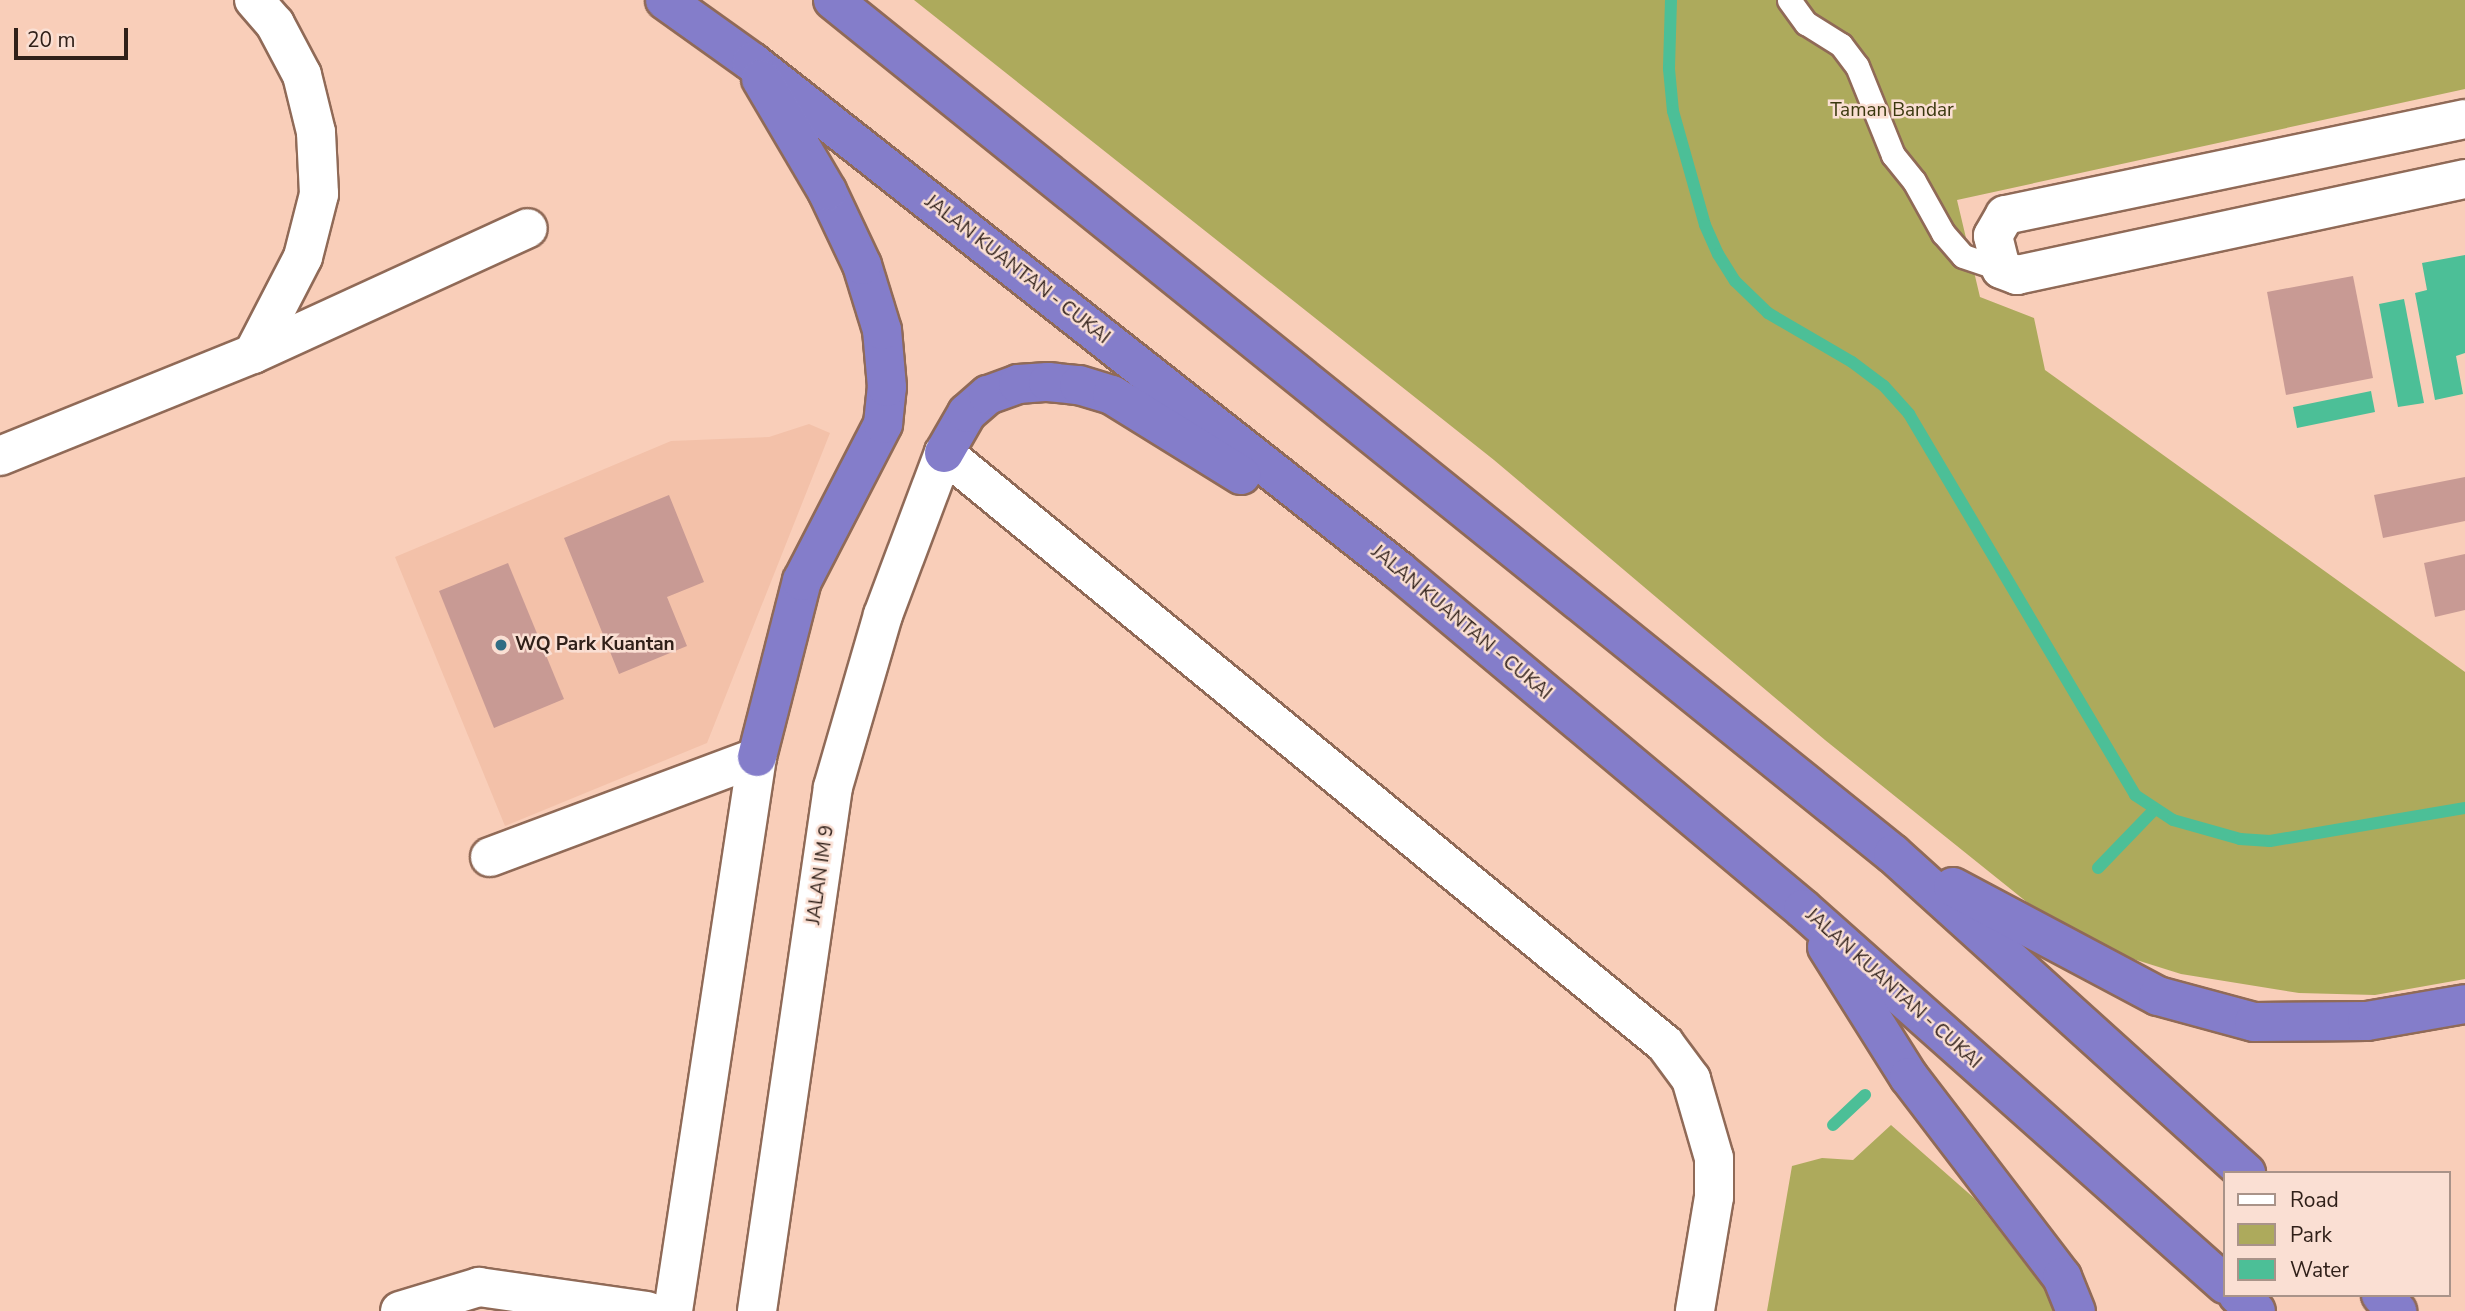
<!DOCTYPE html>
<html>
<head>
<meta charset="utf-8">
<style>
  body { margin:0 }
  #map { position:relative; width:2465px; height:1311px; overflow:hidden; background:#f9ceb9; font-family:"Nunito Sans",sans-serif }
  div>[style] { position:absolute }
  .built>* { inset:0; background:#f3c1a9 }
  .green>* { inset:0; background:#adaa5c }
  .water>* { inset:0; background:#4cbf97 }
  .stream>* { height:12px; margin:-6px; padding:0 6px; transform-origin:6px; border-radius:6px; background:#4cbf97 }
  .building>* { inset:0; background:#c89a94 }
  .roads { filter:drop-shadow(2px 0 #906a57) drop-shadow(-2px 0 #906a57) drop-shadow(0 2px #906a57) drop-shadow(0 -2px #906a57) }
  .lane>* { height:23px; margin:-11.5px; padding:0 11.5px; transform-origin:11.5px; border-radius:11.5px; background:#fff }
  .street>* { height:38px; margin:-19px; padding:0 19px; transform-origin:19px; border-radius:19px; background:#fff }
  .secondary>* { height:38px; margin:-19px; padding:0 19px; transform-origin:19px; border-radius:19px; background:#fff }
  .highway>* { height:38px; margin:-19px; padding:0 19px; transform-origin:19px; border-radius:19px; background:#847dca }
  .dots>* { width:19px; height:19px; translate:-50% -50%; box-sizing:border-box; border:4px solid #fadfd3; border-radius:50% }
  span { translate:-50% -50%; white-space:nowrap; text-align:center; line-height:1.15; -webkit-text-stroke:5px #fadfd3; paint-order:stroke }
  .park-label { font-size:19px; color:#3a380e }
  .street-label { font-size:19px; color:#302019 }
  .poi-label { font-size:19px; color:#302019; font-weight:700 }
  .left { translate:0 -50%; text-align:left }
  .legend { position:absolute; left:2223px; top:1171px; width:228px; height:126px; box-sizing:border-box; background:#fadfd3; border:2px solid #a99389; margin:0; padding:9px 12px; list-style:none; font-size:21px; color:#302019 }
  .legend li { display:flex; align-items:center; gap:14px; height:35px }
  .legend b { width:35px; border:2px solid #a99389 }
  .scale { position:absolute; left:14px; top:28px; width:114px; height:32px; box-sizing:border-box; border:4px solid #302019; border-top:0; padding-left:9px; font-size:21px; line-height:24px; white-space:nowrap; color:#302019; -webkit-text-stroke:5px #fadfd3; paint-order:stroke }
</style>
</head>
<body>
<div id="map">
  <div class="built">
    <i style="clip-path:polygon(809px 424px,830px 433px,707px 743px,505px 826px,395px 557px,671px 441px,769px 437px)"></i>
  </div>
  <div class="green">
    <i style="clip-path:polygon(914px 0,2465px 0,2465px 89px,1957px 200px,1980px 297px,2034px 318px,2045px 370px,2465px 672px,2465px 979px,2375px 995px,2299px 993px,2181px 974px,2130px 958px,2028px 903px,1825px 740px,1494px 460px)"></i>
    <i style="clip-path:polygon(1891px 1125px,1974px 1198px,2046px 1291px,2054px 1311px,1767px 1311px,1792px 1166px,1822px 1158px,1853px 1160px)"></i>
  </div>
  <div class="water">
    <i style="clip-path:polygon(2465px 255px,2465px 353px,2456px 356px,2463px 394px,2435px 400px,2415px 293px,2427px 290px,2422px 263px)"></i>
    <i style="clip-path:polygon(2404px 299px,2424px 403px,2398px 407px,2379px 304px)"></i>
    <i style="clip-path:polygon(2371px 391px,2375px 412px,2297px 428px,2293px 407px)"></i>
  </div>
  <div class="stream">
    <i style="left:1671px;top:0;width:69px;rotate:91.7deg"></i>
    <i style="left:1669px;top:69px;width:42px;rotate:84.6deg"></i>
    <i style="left:1673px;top:111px;width:118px;rotate:74.3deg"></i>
    <i style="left:1705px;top:225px;width:32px;rotate:66deg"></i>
    <i style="left:1718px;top:254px;width:32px;rotate:58deg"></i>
    <i style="left:1735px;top:281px;width:46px;rotate:44.1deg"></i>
    <i style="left:1768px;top:313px;width:97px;rotate:30.3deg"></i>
    <i style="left:1852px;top:362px;width:40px;rotate:37deg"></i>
    <i style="left:1884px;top:386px;width:38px;rotate:48deg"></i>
    <i style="left:1909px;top:414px;width:443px;rotate:59.3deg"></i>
    <i style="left:2135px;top:795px;width:45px;rotate:33.3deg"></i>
    <i style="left:2173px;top:820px;width:70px;rotate:15.8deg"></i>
    <i style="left:2240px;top:839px;width:30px;rotate:4deg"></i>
    <i style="left:2270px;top:841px;width:198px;rotate:-9.6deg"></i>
    <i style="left:2098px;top:868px;width:79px;rotate:-46deg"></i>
    <i style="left:1833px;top:1125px;width:44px;rotate:-43.2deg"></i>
  </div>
  <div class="building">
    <i style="clip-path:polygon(2353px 276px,2373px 378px,2286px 395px,2267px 292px)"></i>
    <i style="clip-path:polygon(2465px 477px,2465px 521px,2383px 538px,2374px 495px)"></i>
    <i style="clip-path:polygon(669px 495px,704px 582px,667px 597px,687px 646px,619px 674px,564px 538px)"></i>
    <i style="clip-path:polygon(2465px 554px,2465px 610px,2435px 617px,2424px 563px)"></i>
    <i style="clip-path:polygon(508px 563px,564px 699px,494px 728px,439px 591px)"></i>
  </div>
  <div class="roads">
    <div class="lane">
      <i style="left:1789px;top:0;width:29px;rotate:54deg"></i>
      <i style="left:1806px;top:23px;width:41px;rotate:32.2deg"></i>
      <i style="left:1841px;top:45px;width:26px;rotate:53deg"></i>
      <i style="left:1857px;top:66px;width:96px;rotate:68deg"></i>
      <i style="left:1893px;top:155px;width:33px;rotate:51deg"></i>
      <i style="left:1914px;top:181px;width:60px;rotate:60.9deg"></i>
      <i style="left:1943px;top:233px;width:30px;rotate:49deg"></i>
      <i style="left:1963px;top:256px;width:40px;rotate:18.9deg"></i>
    </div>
    <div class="street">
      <i style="left:2465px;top:119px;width:470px;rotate:168.2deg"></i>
      <i style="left:2005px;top:215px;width:24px;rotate:120deg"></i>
      <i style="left:1993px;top:236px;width:34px;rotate:76deg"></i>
      <i style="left:2001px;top:269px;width:17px;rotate:21deg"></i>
      <i style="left:2017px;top:275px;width:458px;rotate:-12.1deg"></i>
      <i style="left:253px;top:354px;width:109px;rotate:-62.7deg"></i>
      <i style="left:303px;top:257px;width:65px;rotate:-75.7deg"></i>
      <i style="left:319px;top:194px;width:62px;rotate:-92.8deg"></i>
      <i style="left:316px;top:132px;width:59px;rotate:-103.8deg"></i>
      <i style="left:302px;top:75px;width:58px;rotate:-117.9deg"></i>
      <i style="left:275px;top:24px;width:32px;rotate:-131deg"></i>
      <i style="left:944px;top:453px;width:932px;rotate:39.34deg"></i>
      <i style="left:1665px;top:1044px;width:44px;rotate:53.4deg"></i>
      <i style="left:1691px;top:1079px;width:82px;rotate:73.8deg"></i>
      <i style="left:1714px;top:1158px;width:39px;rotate:90deg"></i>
      <i style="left:1714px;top:1197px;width:116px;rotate:99.5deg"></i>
      <i style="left:0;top:456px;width:273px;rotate:-22deg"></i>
      <i style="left:253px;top:354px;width:302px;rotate:-24.6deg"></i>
      <i style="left:490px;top:857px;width:285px;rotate:-20.5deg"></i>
      <i style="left:400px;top:1311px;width:83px;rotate:-16.9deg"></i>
      <i style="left:479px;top:1287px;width:170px;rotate:8.1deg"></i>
    </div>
    <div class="secondary">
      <i style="left:673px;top:1311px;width:560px;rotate:-81.38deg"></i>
      <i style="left:757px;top:1311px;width:529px;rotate:-81.75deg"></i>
      <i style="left:833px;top:787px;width:179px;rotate:-73.8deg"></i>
      <i style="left:883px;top:615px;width:173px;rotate:-69.4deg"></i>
    </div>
    <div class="highway">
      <i style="left:665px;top:0;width:107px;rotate:35.5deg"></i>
      <i style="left:752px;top:62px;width:822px;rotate:38.18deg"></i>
      <i style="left:1398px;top:570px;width:528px;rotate:39.93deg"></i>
      <i style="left:1803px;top:909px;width:565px;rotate:41.63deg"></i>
      <i style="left:833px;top:0;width:1361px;rotate:38.86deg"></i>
      <i style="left:1893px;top:854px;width:476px;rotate:42.1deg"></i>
      <i style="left:944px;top:453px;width:46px;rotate:-60.1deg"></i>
      <i style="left:967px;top:413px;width:28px;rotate:-41deg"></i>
      <i style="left:988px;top:395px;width:32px;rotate:-20deg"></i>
      <i style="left:1018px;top:384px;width:30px;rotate:-4deg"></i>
      <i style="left:1048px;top:382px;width:31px;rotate:6deg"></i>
      <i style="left:1079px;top:385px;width:34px;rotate:17deg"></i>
      <i style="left:1112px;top:395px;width:152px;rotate:31.8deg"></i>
      <i style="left:757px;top:757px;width:182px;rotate:-75.7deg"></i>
      <i style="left:802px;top:581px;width:177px;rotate:-62.7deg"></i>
      <i style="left:883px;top:424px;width:37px;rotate:-84deg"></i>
      <i style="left:887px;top:387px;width:57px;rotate:-95deg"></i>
      <i style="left:882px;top:330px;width:68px;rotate:-107.1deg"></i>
      <i style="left:862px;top:265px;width:82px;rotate:-115.3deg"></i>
      <i style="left:827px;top:191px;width:130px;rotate:-120.5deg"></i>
      <i style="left:1953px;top:887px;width:232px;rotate:28deg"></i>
      <i style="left:2158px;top:996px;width:99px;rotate:15.2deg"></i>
      <i style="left:2254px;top:1022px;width:113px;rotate:-0.5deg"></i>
      <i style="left:2367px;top:1021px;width:99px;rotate:-9.8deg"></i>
      <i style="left:1827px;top:947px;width:154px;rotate:57.8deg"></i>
      <i style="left:1909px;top:1077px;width:252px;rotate:52.6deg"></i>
      <i style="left:2062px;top:1277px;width:37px;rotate:68deg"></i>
      <i style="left:2238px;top:1295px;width:24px;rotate:42deg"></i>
      <i style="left:2381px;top:1295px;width:23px;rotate:45deg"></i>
    </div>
  </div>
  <div class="dots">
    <i style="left:501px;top:645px;background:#316d84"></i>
  </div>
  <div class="park-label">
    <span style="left:1892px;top:111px">Taman Bandar</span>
  </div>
  <div class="street-label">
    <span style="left:1017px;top:270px;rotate:38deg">JALAN KUANTAN - CUKAI</span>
    <span style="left:1461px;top:623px;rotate:40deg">JALAN KUANTAN - CUKAI</span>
    <span style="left:821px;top:875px;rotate:-82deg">JALAN IM 9</span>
    <span style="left:1893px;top:989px;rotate:42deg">JALAN KUANTAN - CUKAI</span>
  </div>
  <div class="poi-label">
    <span class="left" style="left:515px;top:645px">WQ Park Kuantan</span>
  </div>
  <ul class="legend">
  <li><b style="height:9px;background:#fff"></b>Road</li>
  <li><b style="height:19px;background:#adaa5c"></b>Park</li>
  <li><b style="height:19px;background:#4cbf97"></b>Water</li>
  </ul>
  <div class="scale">20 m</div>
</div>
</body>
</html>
